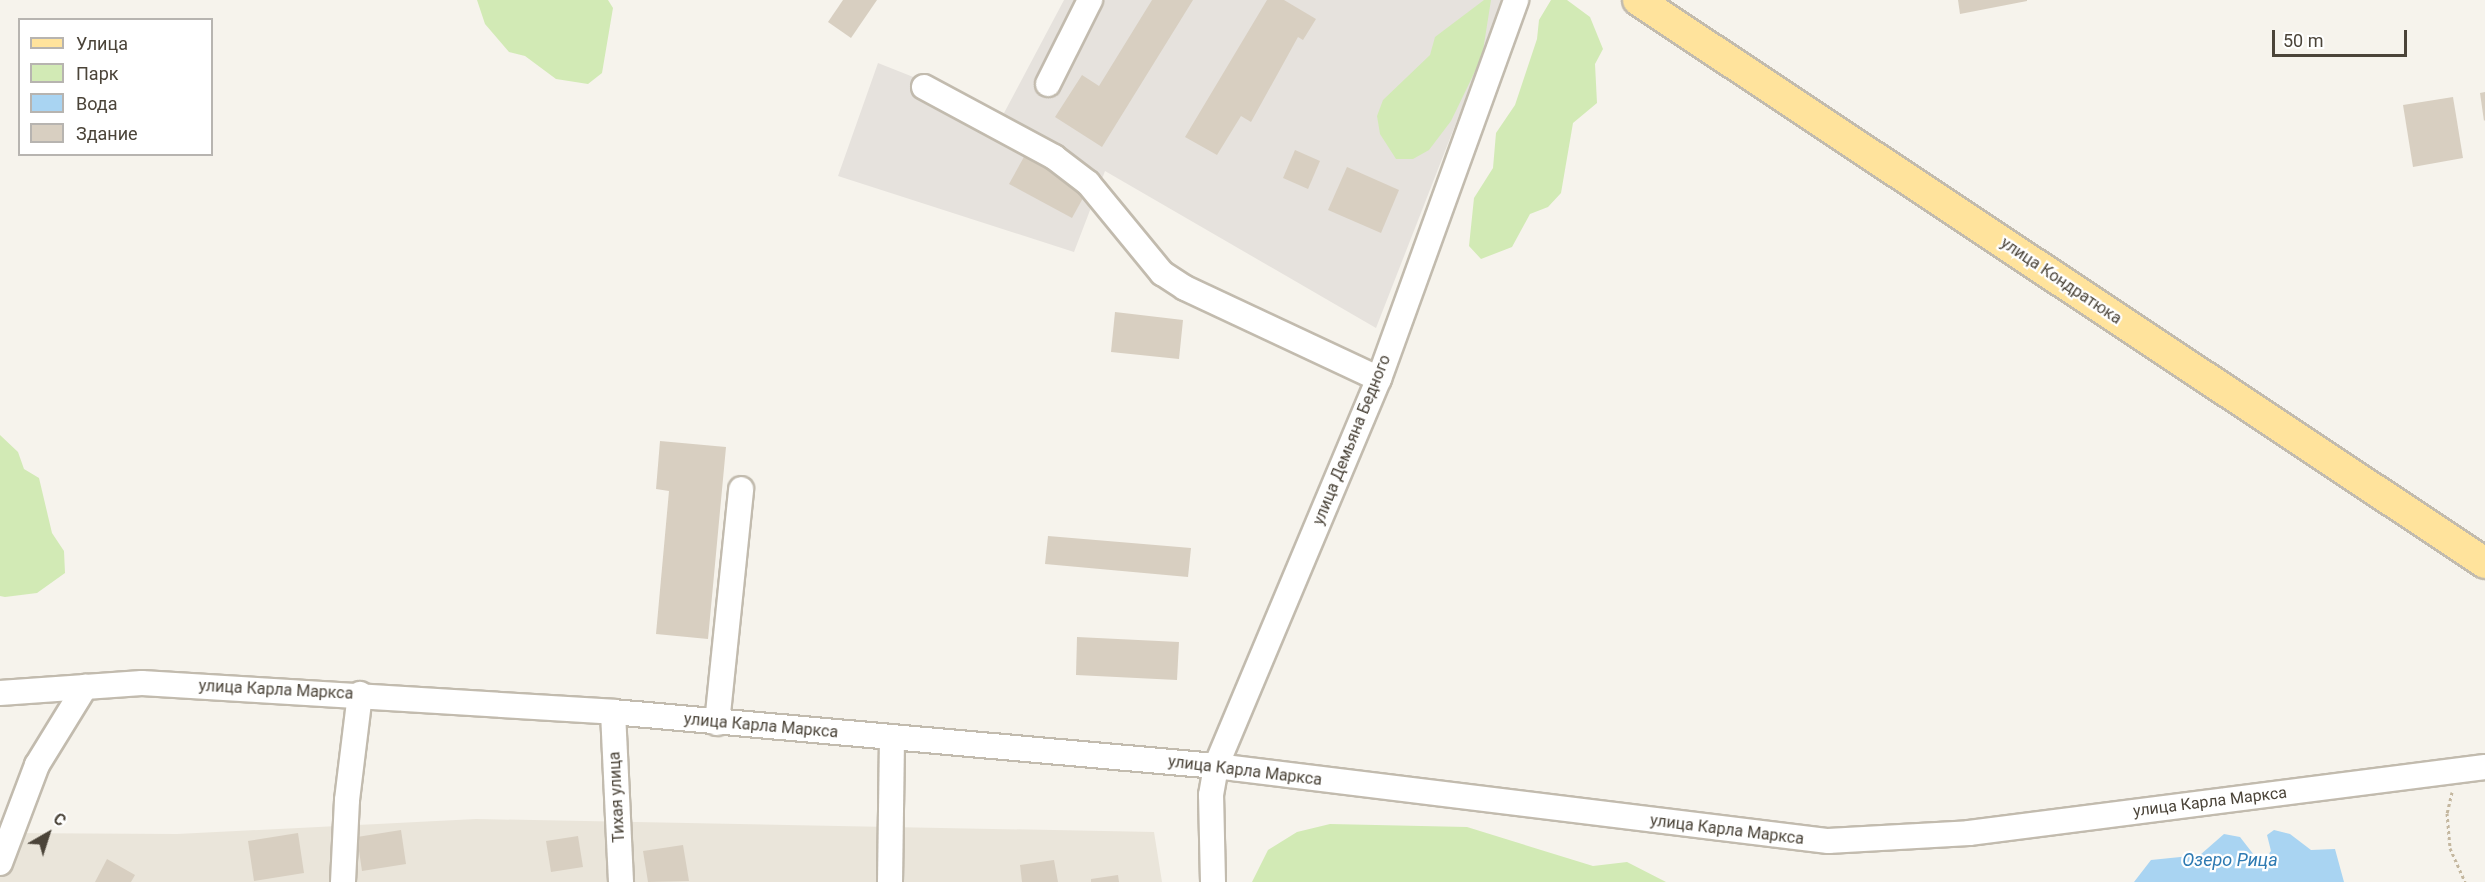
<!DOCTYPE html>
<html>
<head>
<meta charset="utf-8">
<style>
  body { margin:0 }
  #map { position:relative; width:2485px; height:882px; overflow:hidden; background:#f6f3ec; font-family:Roboto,sans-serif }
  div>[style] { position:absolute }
  .residential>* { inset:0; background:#eae5da }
  .industrial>* { inset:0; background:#e6e2dd }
  .green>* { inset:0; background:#d2eab5 }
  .water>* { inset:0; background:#a9d4f2 }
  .building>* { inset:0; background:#d8cfc1 }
  .path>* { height:3px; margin-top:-1.5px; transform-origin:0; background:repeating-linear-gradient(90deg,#c4b79f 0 3px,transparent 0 6px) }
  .roads { filter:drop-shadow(2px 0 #c2bbae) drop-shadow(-2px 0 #c2bbae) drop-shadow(0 2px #c2bbae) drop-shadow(0 -2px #c2bbae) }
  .minor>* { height:24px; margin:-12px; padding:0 12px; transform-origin:12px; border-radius:12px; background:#fff }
  .major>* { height:30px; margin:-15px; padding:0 15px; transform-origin:15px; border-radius:15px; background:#ffe39c }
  span { translate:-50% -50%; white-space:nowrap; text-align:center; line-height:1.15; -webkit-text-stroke:4.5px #fff; paint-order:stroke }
  .street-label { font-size:16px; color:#4b4439 }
  .water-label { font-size:18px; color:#2e7ab2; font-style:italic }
  .legend { position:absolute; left:18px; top:18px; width:195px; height:138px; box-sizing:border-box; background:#fff; border:2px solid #b7b4b0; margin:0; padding:8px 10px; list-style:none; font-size:18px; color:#4b4439 }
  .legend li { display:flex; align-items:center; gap:12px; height:30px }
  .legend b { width:30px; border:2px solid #b7b4b0 }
  .north { position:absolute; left:18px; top:804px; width:60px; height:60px; -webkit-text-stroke:4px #fff; paint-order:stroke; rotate:39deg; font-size:16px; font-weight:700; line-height:24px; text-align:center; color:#4b4439 }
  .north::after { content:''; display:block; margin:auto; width:21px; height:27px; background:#4b4439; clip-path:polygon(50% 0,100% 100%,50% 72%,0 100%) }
  .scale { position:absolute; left:2272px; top:30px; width:135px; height:27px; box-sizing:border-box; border:3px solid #4b4439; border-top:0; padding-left:8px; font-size:18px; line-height:21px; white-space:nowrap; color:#4b4439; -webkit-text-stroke:4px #fff; paint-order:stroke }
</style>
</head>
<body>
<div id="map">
  <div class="residential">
    <i style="clip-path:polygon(476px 819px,1154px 832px,1162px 882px,0 882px,0 833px,177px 834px)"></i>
  </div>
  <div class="industrial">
    <i style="clip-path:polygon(1064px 0,1504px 0,1376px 328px,1105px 171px,1074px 252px,838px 176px,878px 63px,1004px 113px)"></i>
  </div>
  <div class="green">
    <i style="clip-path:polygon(477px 0,608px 0,613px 8px,602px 73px,588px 84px,556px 79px,525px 56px,509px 52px,485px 24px)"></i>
    <i style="clip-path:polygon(1484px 0,1491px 0,1482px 57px,1451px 121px,1429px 150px,1413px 159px,1396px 159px,1380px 134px,1377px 116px,1383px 100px,1430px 55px,1435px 37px)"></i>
    <i style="clip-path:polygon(1551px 0,1567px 0,1590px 17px,1603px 49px,1595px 64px,1597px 103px,1573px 123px,1561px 193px,1548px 207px,1530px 214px,1512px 247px,1481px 259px,1469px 246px,1474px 198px,1493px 168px,1496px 133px,1515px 105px,1537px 39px,1539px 20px)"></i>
    <i style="clip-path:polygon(0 435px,18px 452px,24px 469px,39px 478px,52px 533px,64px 551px,65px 573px,37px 593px,5px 597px,0 596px)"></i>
    <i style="clip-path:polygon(1330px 824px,1467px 827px,1593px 866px,1627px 862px,1666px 882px,1252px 882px,1268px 850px,1297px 832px)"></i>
  </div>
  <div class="water">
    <i style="clip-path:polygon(2274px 830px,2290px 834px,2311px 850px,2335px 849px,2344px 882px,2134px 882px,2151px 860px,2200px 855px,2224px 834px,2240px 837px,2261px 864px,2271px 851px,2267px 835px)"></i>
  </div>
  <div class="building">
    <i style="clip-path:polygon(843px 0,877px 0,851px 38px,828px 22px)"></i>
    <i style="clip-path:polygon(1152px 0,1193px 0,1102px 147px,1055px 117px,1082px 75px,1099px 86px)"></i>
    <i style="clip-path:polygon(1267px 0,1284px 0,1316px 19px,1303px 40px,1298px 37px,1251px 122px,1241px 116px,1217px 155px,1185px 137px)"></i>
    <i style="clip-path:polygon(1958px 0,2027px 0,2027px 1px,1960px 14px)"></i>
    <i style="clip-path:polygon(2485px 92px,2485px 120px,2484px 121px,2480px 93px)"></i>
    <i style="clip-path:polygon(2453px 97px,2463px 158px,2413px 167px,2403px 105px)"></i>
    <i style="clip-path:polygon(1295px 150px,1320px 161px,1308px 189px,1283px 178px)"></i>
    <i style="clip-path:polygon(1025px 155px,1088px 189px,1072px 218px,1009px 184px)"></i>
    <i style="clip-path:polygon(1347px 167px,1399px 190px,1381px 233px,1328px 210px)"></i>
    <i style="clip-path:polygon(1115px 312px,1183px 320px,1179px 359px,1111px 352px)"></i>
    <i style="clip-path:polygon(660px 441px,726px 447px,708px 639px,656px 634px,669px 491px,656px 489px)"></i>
    <i style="clip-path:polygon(1048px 536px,1191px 548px,1188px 577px,1045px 564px)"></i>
    <i style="clip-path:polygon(1077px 637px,1179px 642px,1177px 680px,1076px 675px)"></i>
    <i style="clip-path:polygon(401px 830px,406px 864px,362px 871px,357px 837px)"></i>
    <i style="clip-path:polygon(298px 833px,304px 873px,254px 881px,248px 841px)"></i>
    <i style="clip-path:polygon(578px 836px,583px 867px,551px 872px,546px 841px)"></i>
    <i style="clip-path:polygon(683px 845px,689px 881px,648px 882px,643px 851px)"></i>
    <i style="clip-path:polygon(107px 859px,135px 875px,131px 882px,95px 882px)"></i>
    <i style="clip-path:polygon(1054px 860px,1058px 882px,1022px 882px,1020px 865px)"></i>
    <i style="clip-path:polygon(1118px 875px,1119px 882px,1091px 882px,1091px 879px)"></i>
  </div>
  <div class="path">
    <i style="left:2452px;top:792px;width:22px;rotate:103deg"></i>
    <i style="left:2447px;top:813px;width:35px;rotate:85deg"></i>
    <i style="left:2450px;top:848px;width:37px;rotate:66deg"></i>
  </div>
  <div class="roads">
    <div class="minor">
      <i style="left:1048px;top:84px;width:94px;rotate:-63.4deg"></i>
      <i style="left:924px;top:87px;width:148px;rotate:28.3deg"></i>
      <i style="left:1054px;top:157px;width:43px;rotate:37.4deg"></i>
      <i style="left:1088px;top:183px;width:117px;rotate:50.6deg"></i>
      <i style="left:1162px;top:273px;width:27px;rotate:33deg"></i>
      <i style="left:1185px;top:288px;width:214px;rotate:25.1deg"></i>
      <i style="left:0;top:693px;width:142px;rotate:-4deg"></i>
      <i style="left:142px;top:683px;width:472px;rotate:3.5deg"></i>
      <i style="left:613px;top:712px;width:605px;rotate:5.12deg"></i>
      <i style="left:1216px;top:766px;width:617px;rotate:6.99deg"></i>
      <i style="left:1828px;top:841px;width:141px;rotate:-3.2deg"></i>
      <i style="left:1969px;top:833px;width:520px;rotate:-7.29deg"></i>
      <i style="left:613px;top:712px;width:170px;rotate:87.3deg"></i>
      <i style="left:717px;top:723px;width:235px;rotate:-84.1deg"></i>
      <i style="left:0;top:863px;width:105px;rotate:-69.3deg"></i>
      <i style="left:37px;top:765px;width:92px;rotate:-58.4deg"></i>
      <i style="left:343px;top:882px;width:82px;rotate:-87.2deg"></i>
      <i style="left:347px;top:800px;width:107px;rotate:-83deg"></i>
      <i style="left:890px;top:882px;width:145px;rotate:-89.2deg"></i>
      <i style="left:1213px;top:882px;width:87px;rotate:-91.3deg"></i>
      <i style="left:1211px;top:795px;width:29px;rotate:-80deg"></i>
      <i style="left:1216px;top:766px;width:420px;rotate:-67.2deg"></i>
      <i style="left:1379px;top:379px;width:403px;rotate:-70.1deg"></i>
    </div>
    <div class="major">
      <i style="left:1638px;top:0;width:1017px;rotate:33.61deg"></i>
    </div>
  </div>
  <div class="street-label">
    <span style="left:2061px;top:281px;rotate:34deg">улица Кондратюка</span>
    <span style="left:1352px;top:440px;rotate:-68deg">улица Демьяна Бедного</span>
    <span style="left:276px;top:690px;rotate:3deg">улица Карла Маркса</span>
    <span style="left:761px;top:726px;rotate:5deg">улица Карла Маркса</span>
    <span style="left:1245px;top:771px;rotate:7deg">улица Карла Маркса</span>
    <span style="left:617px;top:797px;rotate:-93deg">Тихая улица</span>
    <span style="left:2210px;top:802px;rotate:-7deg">улица Карла Маркса</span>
    <span style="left:1727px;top:830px;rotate:7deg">улица Карла Маркса</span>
  </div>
  <div class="water-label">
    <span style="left:2230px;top:860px">Озеро Рица</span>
  </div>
  <ul class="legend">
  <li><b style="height:8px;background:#ffe39c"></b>Улица</li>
  <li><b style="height:16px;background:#d2eab5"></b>Парк</li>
  <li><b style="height:16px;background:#a9d4f2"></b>Вода</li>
  <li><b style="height:16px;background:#d8cfc1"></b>Здание</li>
  </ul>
  <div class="north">С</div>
  <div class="scale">50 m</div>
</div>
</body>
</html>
